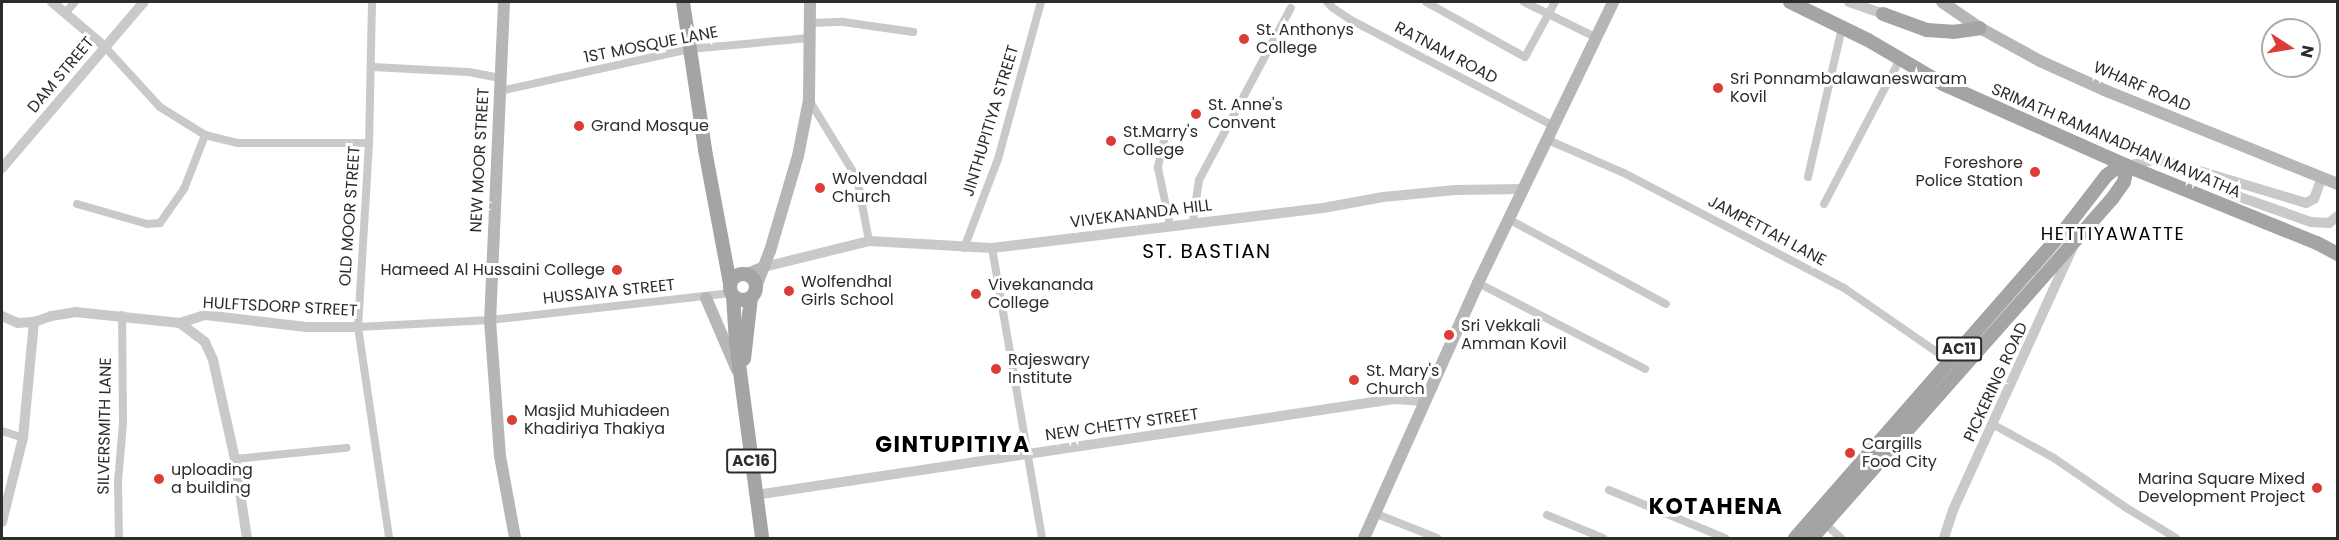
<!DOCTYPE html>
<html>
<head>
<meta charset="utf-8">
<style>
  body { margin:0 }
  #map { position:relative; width:2339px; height:540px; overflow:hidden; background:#fff; font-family:Poppins,sans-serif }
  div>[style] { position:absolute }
  .minor>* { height:8px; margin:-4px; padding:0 4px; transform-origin:4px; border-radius:4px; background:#c9c9c9 }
  .tertiary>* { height:10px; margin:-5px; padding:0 5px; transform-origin:5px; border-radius:5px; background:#c9c9c9 }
  .secondary>* { height:12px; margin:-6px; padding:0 6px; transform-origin:6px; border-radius:6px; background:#b6b6b6 }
  .primary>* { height:14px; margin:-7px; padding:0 7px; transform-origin:7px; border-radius:7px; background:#a4a4a4 }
  .primary>.ring { margin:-7px; padding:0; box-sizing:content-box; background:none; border:14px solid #a4a4a4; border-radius:50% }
  .dots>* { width:16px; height:16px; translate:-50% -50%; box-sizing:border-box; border:3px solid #fff; border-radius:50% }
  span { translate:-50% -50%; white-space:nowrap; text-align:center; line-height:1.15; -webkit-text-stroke:6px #fff; paint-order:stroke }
  .shield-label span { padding:2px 4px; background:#fff; border:2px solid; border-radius:4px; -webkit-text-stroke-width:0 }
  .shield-label { font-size:15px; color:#2c2c2c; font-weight:700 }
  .poi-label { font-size:16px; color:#2c2c2c }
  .left { translate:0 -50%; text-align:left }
  .right { translate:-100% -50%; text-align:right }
  .street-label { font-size:16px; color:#2c2c2c }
  .neighbourhood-label { font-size:18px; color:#000; letter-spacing:1.5px }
  .quarter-label { font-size:20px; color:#000; letter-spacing:1.5px }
  .district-label { font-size:22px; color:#000; font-weight:700; letter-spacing:1.5px }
  .frame { position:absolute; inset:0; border:3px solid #2c2c2c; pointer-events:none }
  .north { position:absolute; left:2261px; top:18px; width:60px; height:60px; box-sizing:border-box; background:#fff; border:2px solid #ababab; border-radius:50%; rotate:102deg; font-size:16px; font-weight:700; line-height:24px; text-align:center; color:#2c2c2c }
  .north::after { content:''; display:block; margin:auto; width:21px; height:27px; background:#db3c35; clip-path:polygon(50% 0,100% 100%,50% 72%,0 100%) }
</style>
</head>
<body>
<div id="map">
  <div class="minor">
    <i style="left:372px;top:2px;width:141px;rotate:91.2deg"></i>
    <i style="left:369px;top:143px;width:184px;rotate:93.4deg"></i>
    <i style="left:358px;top:327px;width:213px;rotate:81.6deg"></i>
    <i style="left:1327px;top:2px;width:8px;rotate:45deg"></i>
    <i style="left:1333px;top:8px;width:22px;rotate:34deg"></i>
    <i style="left:1351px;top:20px;width:229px;rotate:27.6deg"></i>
    <i style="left:1426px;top:2px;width:113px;rotate:29.1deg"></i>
    <i style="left:1525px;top:57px;width:63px;rotate:-61.4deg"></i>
    <i style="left:1524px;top:2px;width:79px;rotate:26.2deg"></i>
    <i style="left:66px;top:12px;width:13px;rotate:-48deg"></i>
    <i style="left:809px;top:23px;width:34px;rotate:-2deg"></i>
    <i style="left:843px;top:22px;width:71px;rotate:8.1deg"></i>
    <i style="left:105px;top:47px;width:81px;rotate:47.5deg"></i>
    <i style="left:160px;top:107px;width:53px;rotate:31.9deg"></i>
    <i style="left:205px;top:135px;width:34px;rotate:14deg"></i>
    <i style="left:238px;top:143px;width:131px"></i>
    <i style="left:372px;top:67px;width:97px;rotate:3deg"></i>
    <i style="left:469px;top:72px;width:33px;rotate:11deg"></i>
    <i style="left:500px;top:91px;width:194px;rotate:-12.5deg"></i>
    <i style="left:689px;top:49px;width:121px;rotate:-5.2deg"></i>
    <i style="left:809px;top:100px;width:92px;rotate:58.4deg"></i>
    <i style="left:857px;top:178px;width:64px;rotate:79.2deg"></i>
    <i style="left:1166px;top:132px;width:37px;rotate:103deg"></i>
    <i style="left:1158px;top:168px;width:58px;rotate:78.1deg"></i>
    <i style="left:1548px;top:140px;width:83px;rotate:23.5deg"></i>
    <i style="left:1624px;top:173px;width:248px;rotate:27.6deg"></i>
    <i style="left:1844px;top:288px;width:141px;rotate:34.6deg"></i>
    <i style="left:1808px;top:177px;width:154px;rotate:-77.2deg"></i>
    <i style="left:77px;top:204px;width:73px;rotate:15.9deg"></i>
    <i style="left:147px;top:224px;width:13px;rotate:-4deg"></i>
    <i style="left:160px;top:223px;width:42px;rotate:-54.8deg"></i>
    <i style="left:184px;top:189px;width:58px;rotate:-68.7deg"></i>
    <i style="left:1824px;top:204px;width:164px;rotate:-62.3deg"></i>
    <i style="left:1510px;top:220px;width:177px;rotate:28.3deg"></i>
    <i style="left:1193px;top:221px;width:41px;rotate:-81.7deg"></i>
    <i style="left:1199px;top:180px;width:195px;rotate:-61.9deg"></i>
    <i style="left:964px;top:248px;width:95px;rotate:-69.1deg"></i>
    <i style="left:998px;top:159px;width:163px;rotate:-74.7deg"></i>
    <i style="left:992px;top:248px;width:294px;rotate:80.2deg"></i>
    <i style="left:1478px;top:283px;width:188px;rotate:27.2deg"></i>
    <i style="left:358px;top:327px;width:132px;rotate:-3deg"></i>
    <i style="left:490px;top:320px;width:243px;rotate:-6.4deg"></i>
    <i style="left:1994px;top:425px;width:68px;rotate:28.8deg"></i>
    <i style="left:2054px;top:458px;width:86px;rotate:34.6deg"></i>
    <i style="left:2125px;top:507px;width:60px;rotate:31.3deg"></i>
    <i style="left:2px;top:431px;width:22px;rotate:18deg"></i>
    <i style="left:235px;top:459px;width:112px;rotate:-5.7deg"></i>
    <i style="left:1609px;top:490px;width:126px;rotate:22.5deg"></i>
    <i style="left:1374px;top:513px;width:68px;rotate:21.6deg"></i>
    <i style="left:1547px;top:515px;width:61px;rotate:22.3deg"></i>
    <i style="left:1825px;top:524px;width:21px;rotate:41deg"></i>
    <i style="left:119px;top:538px;width:57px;rotate:-91deg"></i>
    <i style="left:118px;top:481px;width:57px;rotate:-85deg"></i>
    <i style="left:123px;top:424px;width:109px;rotate:-90.5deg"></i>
  </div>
  <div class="tertiary">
    <i style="left:52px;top:2px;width:70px;rotate:40.3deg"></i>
    <i style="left:1849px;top:2px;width:36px;rotate:19deg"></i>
    <i style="left:2127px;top:166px;width:27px;rotate:-13deg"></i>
    <i style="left:2153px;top:160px;width:17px;rotate:7deg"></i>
    <i style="left:2170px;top:162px;width:142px;rotate:16.8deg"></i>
    <i style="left:2306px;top:203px;width:9px;rotate:-27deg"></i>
    <i style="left:2314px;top:199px;width:23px;rotate:-70deg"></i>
    <i style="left:2px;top:168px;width:218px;rotate:-49.5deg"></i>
    <i style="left:2192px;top:173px;width:54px;rotate:26.6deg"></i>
    <i style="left:2240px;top:197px;width:75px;rotate:19.4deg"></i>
    <i style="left:2311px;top:222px;width:18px;rotate:3deg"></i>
    <i style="left:2329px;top:223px;width:11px;rotate:-38deg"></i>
    <i style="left:764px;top:267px;width:108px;rotate:-13.9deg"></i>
    <i style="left:869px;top:241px;width:123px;rotate:3.3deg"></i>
    <i style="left:992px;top:248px;width:333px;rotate:-6.9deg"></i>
    <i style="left:1323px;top:208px;width:61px;rotate:-10.4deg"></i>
    <i style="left:1383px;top:197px;width:73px;rotate:-5.5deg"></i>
    <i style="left:1456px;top:190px;width:68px;rotate:-0.8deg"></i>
    <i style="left:2px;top:316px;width:17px;rotate:24deg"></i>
    <i style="left:18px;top:323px;width:16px;rotate:-4deg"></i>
    <i style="left:34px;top:322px;width:18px;rotate:-19deg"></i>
    <i style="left:51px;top:316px;width:24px;rotate:-9deg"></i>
    <i style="left:75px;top:312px;width:106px;rotate:6deg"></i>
    <i style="left:180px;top:323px;width:26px;rotate:-18deg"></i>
    <i style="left:205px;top:315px;width:102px;rotate:6.8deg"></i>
    <i style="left:306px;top:327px;width:52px"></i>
    <i style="left:180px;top:323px;width:31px;rotate:37deg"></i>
    <i style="left:205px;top:342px;width:20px;rotate:66deg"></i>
    <i style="left:213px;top:360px;width:101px;rotate:77.5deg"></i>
    <i style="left:235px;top:459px;width:80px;rotate:81.4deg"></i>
    <i style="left:755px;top:495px;width:646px;rotate:-8.54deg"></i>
    <i style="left:1394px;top:399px;width:29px;rotate:4deg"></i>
    <i style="left:2px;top:522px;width:87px;rotate:-76deg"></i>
    <i style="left:23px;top:438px;width:117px;rotate:-84.6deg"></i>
    <i style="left:1944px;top:538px;width:29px;rotate:-72deg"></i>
    <i style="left:1953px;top:510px;width:289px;rotate:-65.5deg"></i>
  </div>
  <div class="secondary">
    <i style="left:504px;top:2px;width:318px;rotate:92.5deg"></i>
    <i style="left:490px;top:320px;width:136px;rotate:85.8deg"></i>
    <i style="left:500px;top:456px;width:83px;rotate:79.6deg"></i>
    <i style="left:1942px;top:2px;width:46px;rotate:34.4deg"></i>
    <i style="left:1980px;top:28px;width:68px;rotate:28.8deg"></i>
    <i style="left:2040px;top:61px;width:76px;rotate:24.2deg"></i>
    <i style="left:2109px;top:92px;width:247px;rotate:21.9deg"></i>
    <i style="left:747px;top:274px;width:18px;rotate:-22deg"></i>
    <i style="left:756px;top:287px;width:39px;rotate:-69deg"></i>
    <i style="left:770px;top:251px;width:99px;rotate:-73.6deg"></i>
    <i style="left:798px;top:156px;width:57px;rotate:-78.9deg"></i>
    <i style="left:809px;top:100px;width:98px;rotate:-89.4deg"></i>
    <i style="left:706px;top:298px;width:78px;rotate:66.7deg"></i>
    <i style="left:1364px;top:538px;width:279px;rotate:-65.9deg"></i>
    <i style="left:1478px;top:283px;width:312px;rotate:-64.3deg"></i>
  </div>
  <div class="primary">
    <i style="left:683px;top:2px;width:150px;rotate:81.5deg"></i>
    <i style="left:705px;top:150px;width:135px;rotate:79.4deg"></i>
    <i style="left:1790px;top:2px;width:87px;rotate:26deg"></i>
    <i style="left:1868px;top:40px;width:87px;rotate:30.4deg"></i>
    <i style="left:1943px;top:84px;width:201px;rotate:24deg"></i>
    <i style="left:2127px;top:166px;width:205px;rotate:22.1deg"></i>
    <i style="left:2317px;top:243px;width:24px;rotate:28deg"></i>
    <i style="left:1883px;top:14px;width:47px;rotate:20deg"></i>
    <i style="left:1927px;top:30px;width:26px;rotate:4deg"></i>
    <i style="left:1953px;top:32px;width:27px;rotate:-8deg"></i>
    <i class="ring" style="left:730px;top:274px;width:12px;height:12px"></i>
    <i style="left:733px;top:296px;width:46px;rotate:86.3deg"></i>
    <i style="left:736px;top:342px;width:198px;rotate:82.4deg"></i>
    <i style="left:744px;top:359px;width:61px;rotate:-83.5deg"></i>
    <i style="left:1795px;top:538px;width:412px;rotate:-48.8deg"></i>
    <i style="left:2066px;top:228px;width:66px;rotate:-52.4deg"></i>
    <i style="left:2106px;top:176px;width:11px;rotate:-38deg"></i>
    <i style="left:2115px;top:169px;width:12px;rotate:-14deg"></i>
    <i style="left:1812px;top:538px;width:453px;rotate:-48.5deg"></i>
    <i style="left:2112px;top:199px;width:21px;rotate:-55deg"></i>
    <i style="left:2124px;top:182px;width:16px;rotate:-79deg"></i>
  </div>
  <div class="dots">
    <i style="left:1244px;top:39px;background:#db3c35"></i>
    <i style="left:1718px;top:88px;background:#db3c35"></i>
    <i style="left:1196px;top:114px;background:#db3c35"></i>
    <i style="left:579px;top:126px;background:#db3c35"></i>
    <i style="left:1111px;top:141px;background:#db3c35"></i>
    <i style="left:2035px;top:172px;background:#db3c35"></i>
    <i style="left:820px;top:188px;background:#db3c35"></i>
    <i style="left:617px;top:270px;background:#db3c35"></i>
    <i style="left:789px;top:291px;background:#db3c35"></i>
    <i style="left:976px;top:294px;background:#db3c35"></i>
    <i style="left:1449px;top:335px;background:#db3c35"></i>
    <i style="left:996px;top:369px;background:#db3c35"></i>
    <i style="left:1354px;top:380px;background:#db3c35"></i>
    <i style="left:512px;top:420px;background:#db3c35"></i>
    <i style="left:1850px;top:453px;background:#db3c35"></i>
    <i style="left:159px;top:479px;background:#db3c35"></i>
    <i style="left:2317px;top:488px;background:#db3c35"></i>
  </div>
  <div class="shield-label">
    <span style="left:1959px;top:349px">AC11</span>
    <span style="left:751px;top:461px">AC16</span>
  </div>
  <div class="poi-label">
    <span class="left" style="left:1256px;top:39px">St. Anthonys<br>College</span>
    <span class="left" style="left:1730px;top:88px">Sri Ponnambalawaneswaram<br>Kovil</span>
    <span class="left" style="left:1208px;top:114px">St. Anne's<br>Convent</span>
    <span class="left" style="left:591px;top:126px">Grand Mosque</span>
    <span class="left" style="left:1123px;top:141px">St.Marry's<br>College</span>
    <span class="right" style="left:2023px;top:172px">Foreshore<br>Police Station</span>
    <span class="left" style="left:832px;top:188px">Wolvendaal<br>Church</span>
    <span class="right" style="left:605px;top:270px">Hameed Al Hussaini College</span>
    <span class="left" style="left:801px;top:291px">Wolfendhal<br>Girls School</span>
    <span class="left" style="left:988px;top:294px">Vivekananda<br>College</span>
    <span class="left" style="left:1461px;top:335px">Sri Vekkali<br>Amman Kovil</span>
    <span class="left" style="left:1008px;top:369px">Rajeswary<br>Institute</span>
    <span class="left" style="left:1366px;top:380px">St. Mary's<br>Church</span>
    <span class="left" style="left:524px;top:420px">Masjid Muhiadeen<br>Khadiriya Thakiya</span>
    <span class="left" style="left:1862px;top:453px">Cargills<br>Food City</span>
    <span class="left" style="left:171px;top:479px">uploading<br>a building</span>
    <span class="right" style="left:2305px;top:488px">Marina Square Mixed<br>Development Project</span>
  </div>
  <div class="street-label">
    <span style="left:651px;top:45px;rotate:-11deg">1ST MOSQUE LANE</span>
    <span style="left:1446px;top:53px;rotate:28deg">RATNAM ROAD</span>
    <span style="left:61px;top:75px;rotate:-50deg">DAM STREET</span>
    <span style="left:2142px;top:87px;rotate:23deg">WHARF ROAD</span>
    <span style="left:991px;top:121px;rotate:-73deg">JINTHUPITIYA STREET</span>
    <span style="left:2116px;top:141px;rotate:23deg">SRIMATH RAMANADHAN MAWATHA</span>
    <span style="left:480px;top:160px;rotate:-87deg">NEW MOOR STREET</span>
    <span style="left:1141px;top:214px;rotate:-7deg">VIVEKANANDA HILL</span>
    <span style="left:350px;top:216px;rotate:-86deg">OLD MOOR STREET</span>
    <span style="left:1767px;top:231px;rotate:28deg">JAMPETTAH LANE</span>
    <span style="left:609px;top:292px;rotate:-6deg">HUSSAIYA STREET</span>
    <span style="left:280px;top:307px;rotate:3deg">HULFTSDORP STREET</span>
    <span style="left:1996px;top:382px;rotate:-65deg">PICKERING ROAD</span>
    <span style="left:1122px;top:425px;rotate:-8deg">NEW CHETTY STREET</span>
    <span style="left:105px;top:426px;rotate:-89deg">SILVERSMITH LANE</span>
  </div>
  <div class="neighbourhood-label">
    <span style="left:2113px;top:234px">HETTIYAWATTE</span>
  </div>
  <div class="quarter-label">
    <span style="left:1207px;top:251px">ST. BASTIAN</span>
  </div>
  <div class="district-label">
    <span style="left:953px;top:445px">GINTUPITIYA</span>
    <span style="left:1716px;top:507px">KOTAHENA</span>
  </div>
  <div class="frame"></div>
  <div class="north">N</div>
</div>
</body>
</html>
